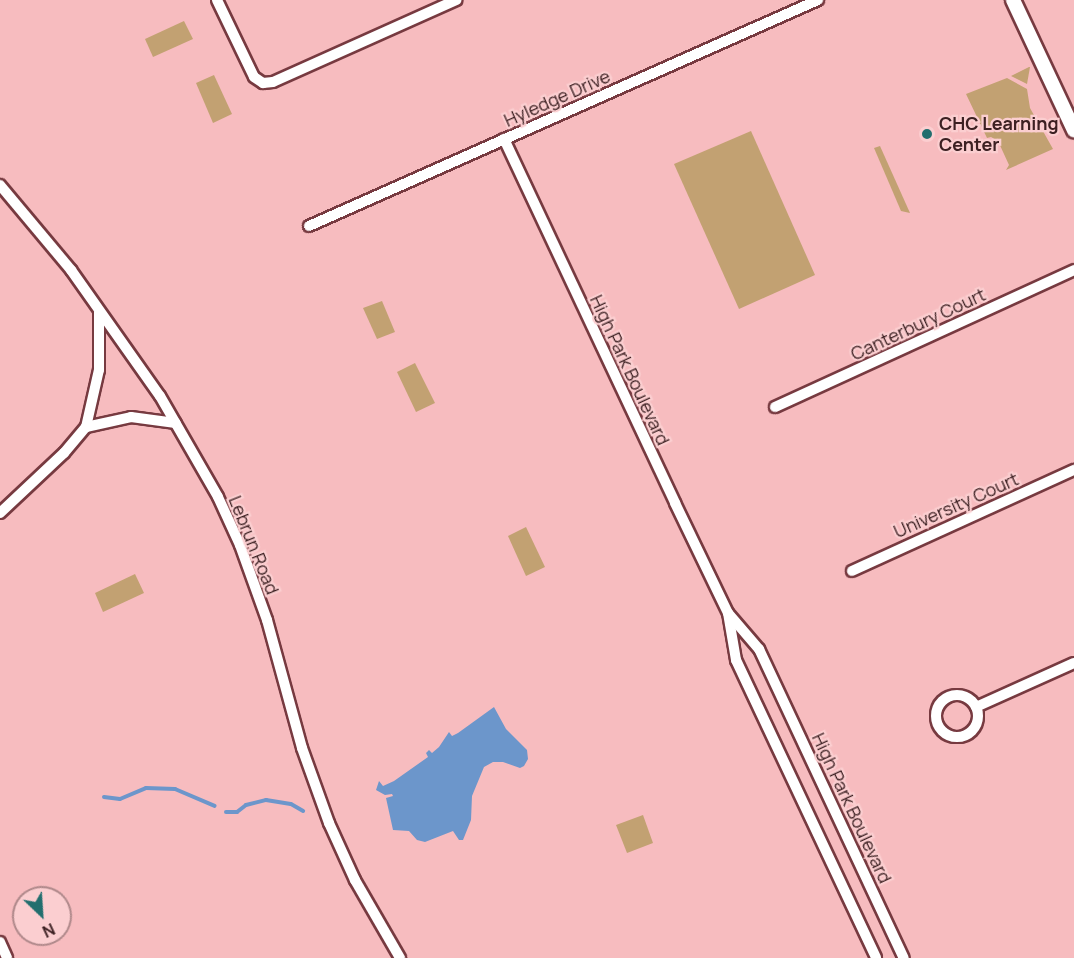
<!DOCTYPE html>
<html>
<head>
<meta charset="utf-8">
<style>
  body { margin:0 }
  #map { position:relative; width:1074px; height:958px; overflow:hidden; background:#f7bcbf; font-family:Manrope,sans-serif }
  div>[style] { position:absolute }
  .green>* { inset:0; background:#c2a172 }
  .water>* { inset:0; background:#6c96cb }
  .stream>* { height:4px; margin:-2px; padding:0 2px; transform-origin:2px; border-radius:2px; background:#6c96cb }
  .roads { filter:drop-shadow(2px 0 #773a40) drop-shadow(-2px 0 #773a40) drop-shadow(0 2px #773a40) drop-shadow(0 -2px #773a40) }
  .minor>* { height:10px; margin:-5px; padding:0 5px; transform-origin:5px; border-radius:5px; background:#fff }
  .minor>.ring { margin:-5px; padding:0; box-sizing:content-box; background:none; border:10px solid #fff; border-radius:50% }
  .tertiary>* { height:14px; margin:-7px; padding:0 7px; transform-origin:7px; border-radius:7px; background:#fff }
  .dots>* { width:16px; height:16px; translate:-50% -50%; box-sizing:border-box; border:3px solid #fbced0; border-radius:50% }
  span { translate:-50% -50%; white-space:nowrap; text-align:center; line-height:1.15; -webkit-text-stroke:4.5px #fbced0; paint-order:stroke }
  .street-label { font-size:18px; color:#3c2022 }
  .poi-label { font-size:18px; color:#3c2022; font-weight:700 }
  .left { translate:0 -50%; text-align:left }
  .north { position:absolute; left:12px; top:886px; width:60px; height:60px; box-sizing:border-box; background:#fbced0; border:2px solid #af888a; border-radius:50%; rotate:155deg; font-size:16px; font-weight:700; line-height:24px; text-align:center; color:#3c2022 }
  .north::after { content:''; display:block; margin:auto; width:21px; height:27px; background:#226e6e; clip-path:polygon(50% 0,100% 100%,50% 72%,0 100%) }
</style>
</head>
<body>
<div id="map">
  <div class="green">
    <i style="clip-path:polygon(184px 21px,193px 39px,153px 57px,145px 39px)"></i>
    <i style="clip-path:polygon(1030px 67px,1027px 84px,1011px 76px,1029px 67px)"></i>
    <i style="clip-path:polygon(214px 75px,232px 114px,213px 123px,196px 83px)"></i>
    <i style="clip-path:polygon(1007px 78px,1027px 89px,1030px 108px,1053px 149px,1006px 170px,1009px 165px,998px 141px,991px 137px,987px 138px,966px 94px)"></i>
    <i style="clip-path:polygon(751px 131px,815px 275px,739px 309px,674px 164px)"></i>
    <i style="clip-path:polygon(880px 146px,910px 213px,901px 211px,874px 148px)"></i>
    <i style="clip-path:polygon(382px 301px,395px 332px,377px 339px,363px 308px)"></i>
    <i style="clip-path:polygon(415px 363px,435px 403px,416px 412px,397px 372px)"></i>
    <i style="clip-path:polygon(526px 527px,545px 567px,526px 576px,508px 536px)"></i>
    <i style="clip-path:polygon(135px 574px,144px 593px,103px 612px,95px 593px)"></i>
    <i style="clip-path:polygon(643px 815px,653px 843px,627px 853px,616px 825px)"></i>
  </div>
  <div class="water">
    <i style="clip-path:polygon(494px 707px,506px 729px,527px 750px,528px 759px,524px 766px,520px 768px,503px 762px,493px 762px,484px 767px,472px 796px,471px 820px,463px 840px,459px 840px,453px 831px,425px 842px,417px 840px,409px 831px,393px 830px,386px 798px,393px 796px,392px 794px,385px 795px,376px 790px,379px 781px,383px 786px,394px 781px,428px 757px,426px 753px,429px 750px,432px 753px,439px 747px,449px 732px,452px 736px,458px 733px)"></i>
  </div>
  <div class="stream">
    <i style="left:104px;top:797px;width:16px;rotate:7deg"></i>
    <i style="left:120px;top:799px;width:28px;rotate:-23deg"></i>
    <i style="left:146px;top:788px;width:29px;rotate:2deg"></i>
    <i style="left:175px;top:789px;width:43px;rotate:23deg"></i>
    <i style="left:226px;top:812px;width:11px"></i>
    <i style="left:237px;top:812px;width:11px;rotate:-38deg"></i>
    <i style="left:246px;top:805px;width:21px;rotate:-14deg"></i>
    <i style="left:266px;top:800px;width:25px;rotate:9deg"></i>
    <i style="left:291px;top:804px;width:14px;rotate:30deg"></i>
  </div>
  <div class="roads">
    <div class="minor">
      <i style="left:217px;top:0;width:85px;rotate:64.3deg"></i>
      <i style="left:254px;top:77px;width:11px;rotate:34deg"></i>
      <i style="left:263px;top:83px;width:10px;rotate:-6deg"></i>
      <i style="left:273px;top:82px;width:201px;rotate:-24.1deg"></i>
      <i style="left:504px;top:139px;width:402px;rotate:64.8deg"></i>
      <i style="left:675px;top:503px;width:122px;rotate:64.3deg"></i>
      <i style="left:728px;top:613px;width:48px;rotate:49.3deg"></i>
      <i style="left:759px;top:649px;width:341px;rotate:64.9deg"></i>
      <i style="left:0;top:185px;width:111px;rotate:50.1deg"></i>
      <i style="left:71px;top:270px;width:154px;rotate:54.8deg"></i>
      <i style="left:160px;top:396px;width:116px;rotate:60.1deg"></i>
      <i style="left:218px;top:497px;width:53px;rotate:65.4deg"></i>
      <i style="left:240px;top:545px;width:80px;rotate:70.2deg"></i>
      <i style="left:267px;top:620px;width:133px;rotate:74.7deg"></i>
      <i style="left:302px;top:748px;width:80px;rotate:70.2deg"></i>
      <i style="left:329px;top:823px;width:63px;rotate:65.5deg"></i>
      <i style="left:355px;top:880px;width:90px;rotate:60deg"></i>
      <i style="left:309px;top:226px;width:557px;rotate:-23.94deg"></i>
      <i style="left:775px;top:407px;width:329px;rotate:-24.6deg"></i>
      <i style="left:86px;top:427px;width:58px;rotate:-77.2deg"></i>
      <i style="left:99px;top:370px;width:58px;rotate:-90deg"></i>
      <i style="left:0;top:513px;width:88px;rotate:-43.2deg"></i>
      <i style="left:64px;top:453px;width:34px;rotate:-50deg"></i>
      <i style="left:86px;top:427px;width:46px;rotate:-12.5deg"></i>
      <i style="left:131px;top:417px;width:45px;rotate:7.6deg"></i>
      <i style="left:852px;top:571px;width:244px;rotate:-24.5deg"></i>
      <i style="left:728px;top:613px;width:48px;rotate:80.3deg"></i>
      <i style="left:736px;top:660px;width:329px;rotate:64.8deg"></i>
      <i class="ring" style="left:936px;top:695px;width:32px;height:32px"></i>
      <i style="left:976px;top:707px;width:107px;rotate:-24.2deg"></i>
      <i style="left:0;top:942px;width:17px;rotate:66deg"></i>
    </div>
    <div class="tertiary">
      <i style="left:1013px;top:0;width:144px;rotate:64.9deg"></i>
    </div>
  </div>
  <div class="dots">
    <i style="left:927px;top:134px;background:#226e6e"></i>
  </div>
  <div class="street-label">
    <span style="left:557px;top:98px;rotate:-24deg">Hyledge Drive</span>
    <span style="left:918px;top:324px;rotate:-25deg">Canterbury Court</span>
    <span style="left:630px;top:370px;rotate:65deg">High Park Boulevard</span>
    <span style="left:956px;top:505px;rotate:-24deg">University Court</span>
    <span style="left:254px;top:545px;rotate:68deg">Lebrun Road</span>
    <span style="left:852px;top:808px;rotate:65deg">High Park Boulevard</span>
  </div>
  <div class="poi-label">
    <span class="left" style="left:939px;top:134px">CHC Learning<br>Center</span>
  </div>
  <div class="north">N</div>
</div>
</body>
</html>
